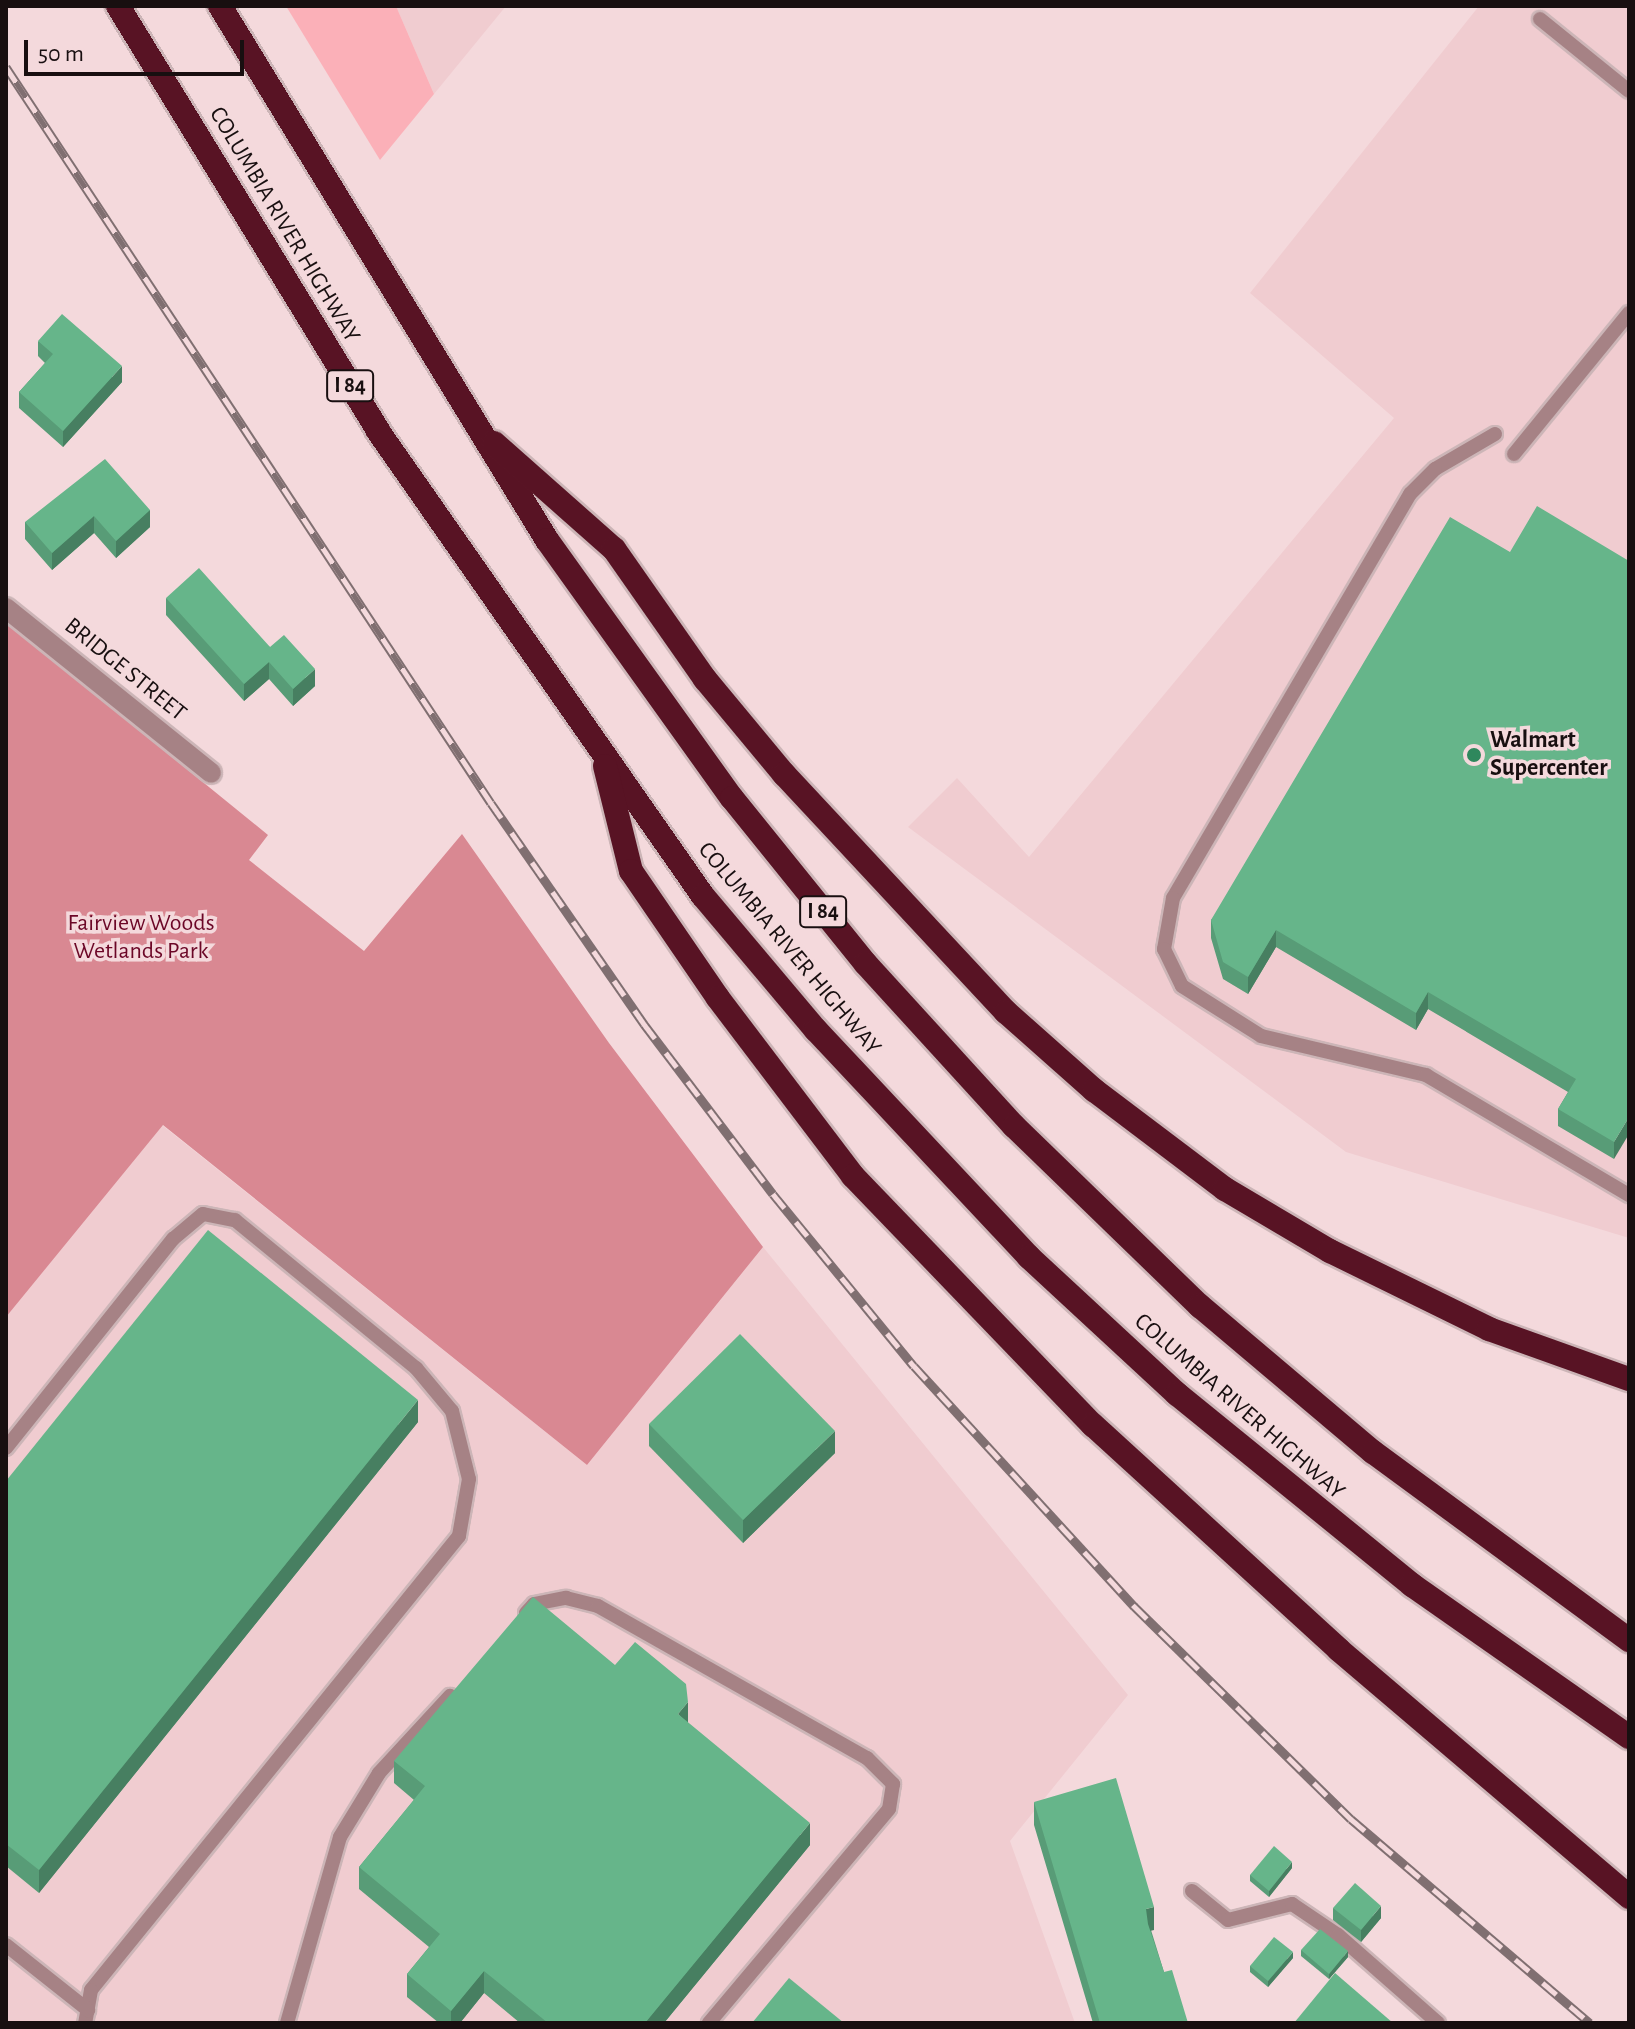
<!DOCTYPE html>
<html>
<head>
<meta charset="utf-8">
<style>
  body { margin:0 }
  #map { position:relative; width:1635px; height:2029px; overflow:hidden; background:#f4d9dc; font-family:"Alegreya Sans",sans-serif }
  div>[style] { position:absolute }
  .built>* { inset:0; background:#f0ccd0 }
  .green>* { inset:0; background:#fbb0b8 }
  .forest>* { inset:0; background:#d98892 }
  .roads { filter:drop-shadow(2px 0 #ccb5b7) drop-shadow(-2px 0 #ccb5b7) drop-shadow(0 2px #ccb5b7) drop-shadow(0 -2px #ccb5b7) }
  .service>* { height:14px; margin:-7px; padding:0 7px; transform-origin:7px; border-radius:7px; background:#a68285 }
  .minor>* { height:20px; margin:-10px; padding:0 10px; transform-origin:10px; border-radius:10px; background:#a68285 }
  .motorway>* { height:24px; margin:-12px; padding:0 12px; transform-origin:12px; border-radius:12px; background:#581324 }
  .rail>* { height:9px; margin-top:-4.5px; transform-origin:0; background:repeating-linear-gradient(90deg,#f4d9dc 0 18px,#806f71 0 36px); box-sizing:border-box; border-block:2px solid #806f71 }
  .wall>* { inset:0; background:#589c77 }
  .shaded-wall>* { inset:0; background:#477f61 }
  .building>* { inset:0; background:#66b58a }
  .dots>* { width:22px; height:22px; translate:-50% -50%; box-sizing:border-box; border:4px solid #f4d9dc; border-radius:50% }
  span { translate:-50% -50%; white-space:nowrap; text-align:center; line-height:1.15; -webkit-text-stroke:7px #f4d9dc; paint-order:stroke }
  .shield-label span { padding:2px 6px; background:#f4d9dc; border:2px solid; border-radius:6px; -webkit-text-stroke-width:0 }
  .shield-label { font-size:22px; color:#180f10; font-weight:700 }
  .street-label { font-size:24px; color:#180f10 }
  .poi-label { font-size:24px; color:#180f10; font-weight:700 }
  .left { translate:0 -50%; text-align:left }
  .park-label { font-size:24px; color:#6b0626 }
  .frame { position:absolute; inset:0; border:8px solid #180f10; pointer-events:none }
  .scale { position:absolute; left:24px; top:40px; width:220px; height:36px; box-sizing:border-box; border:4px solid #180f10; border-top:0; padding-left:10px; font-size:24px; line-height:28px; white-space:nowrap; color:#180f10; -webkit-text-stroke:6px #f4d9dc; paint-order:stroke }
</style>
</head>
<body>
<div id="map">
  <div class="built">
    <i style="clip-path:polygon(396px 6px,506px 6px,434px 94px)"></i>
    <i style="clip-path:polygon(1479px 6px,1629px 6px,1629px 1238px,1346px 1152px,908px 827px,957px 778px,1029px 857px,1394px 418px,1250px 293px)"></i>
    <i style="clip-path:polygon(162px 1125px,587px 1465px,763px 1247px,1128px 1695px,1010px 1841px,1075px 2023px,6px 2023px,6px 1316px)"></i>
  </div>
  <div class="green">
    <i style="clip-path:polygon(286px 6px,396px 6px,434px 94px,380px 160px)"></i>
  </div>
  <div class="forest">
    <i style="clip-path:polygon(6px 622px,268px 835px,249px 860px,364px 951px,462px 834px,609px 1043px,763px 1247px,587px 1465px,163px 1125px,6px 1317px)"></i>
  </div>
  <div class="roads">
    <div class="service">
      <i style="left:1540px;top:19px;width:114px;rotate:39deg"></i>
      <i style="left:1495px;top:434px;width:69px;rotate:149.7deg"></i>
      <i style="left:1435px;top:469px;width:35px;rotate:135deg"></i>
      <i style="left:1410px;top:494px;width:468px;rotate:120.4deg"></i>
      <i style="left:1173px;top:898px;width:52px;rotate:100deg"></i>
      <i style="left:1164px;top:949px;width:41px;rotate:64.1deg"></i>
      <i style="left:1182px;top:986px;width:93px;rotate:32.3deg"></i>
      <i style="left:1261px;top:1036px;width:170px;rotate:13.3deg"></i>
      <i style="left:1426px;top:1075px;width:236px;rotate:30.6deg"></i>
      <i style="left:1514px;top:454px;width:182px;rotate:-50.8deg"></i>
      <i style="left:6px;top:1448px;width:268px;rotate:-51.4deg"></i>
      <i style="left:173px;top:1239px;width:39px;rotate:-40deg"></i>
      <i style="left:203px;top:1214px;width:33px;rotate:11deg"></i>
      <i style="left:235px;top:1220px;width:234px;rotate:39.3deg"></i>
      <i style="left:416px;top:1368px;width:56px;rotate:50.1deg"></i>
      <i style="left:452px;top:1411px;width:70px;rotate:76deg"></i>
      <i style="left:469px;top:1479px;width:58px;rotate:100deg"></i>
      <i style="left:459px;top:1536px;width:584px;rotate:129.03deg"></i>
      <i style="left:91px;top:1990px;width:34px;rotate:100deg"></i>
      <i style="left:526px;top:1613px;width:12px;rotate:-48deg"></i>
      <i style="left:534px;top:1604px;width:33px;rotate:-11deg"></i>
      <i style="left:566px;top:1598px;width:33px;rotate:14deg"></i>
      <i style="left:598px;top:1606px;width:309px;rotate:29.5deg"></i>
      <i style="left:867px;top:1758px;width:37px;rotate:45deg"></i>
      <i style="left:893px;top:1784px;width:25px;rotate:99deg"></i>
      <i style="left:889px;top:1809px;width:280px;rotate:130.1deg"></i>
      <i style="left:1192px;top:1891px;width:46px;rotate:38.9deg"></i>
      <i style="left:1228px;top:1920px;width:66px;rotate:-14deg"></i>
      <i style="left:1292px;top:1904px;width:55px;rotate:34deg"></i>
      <i style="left:1338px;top:1935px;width:133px;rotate:41.3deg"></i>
      <i style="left:6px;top:1945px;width:105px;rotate:38.4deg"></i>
      <i style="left:287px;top:2023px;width:193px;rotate:-74.1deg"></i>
      <i style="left:340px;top:1837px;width:75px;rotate:-58.6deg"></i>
      <i style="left:379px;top:1773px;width:105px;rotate:-47.3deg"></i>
    </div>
    <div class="minor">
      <i style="left:6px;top:608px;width:263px;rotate:38.8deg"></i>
    </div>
    <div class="motorway">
      <i style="left:118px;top:6px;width:498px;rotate:58.5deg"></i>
      <i style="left:378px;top:431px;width:567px;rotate:55.05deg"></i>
      <i style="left:703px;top:896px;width:175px;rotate:49.9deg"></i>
      <i style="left:816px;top:1030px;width:311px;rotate:46.8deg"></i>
      <i style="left:1029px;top:1257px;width:202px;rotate:42.8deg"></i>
      <i style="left:1177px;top:1394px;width:303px;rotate:39.1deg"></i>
      <i style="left:1412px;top:1585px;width:265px;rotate:35deg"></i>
      <i style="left:220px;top:6px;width:626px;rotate:58.52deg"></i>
      <i style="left:547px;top:540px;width:317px;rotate:54.4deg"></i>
      <i style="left:732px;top:798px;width:213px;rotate:51.1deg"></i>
      <i style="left:866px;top:964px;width:219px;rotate:47.6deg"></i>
      <i style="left:1014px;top:1126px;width:259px;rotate:44.1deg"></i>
      <i style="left:1200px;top:1306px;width:226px;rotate:40.2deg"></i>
      <i style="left:1373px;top:1452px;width:318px;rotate:36.3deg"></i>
      <i style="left:494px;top:443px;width:160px;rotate:41.5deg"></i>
      <i style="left:614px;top:549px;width:159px;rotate:55deg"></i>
      <i style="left:705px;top:679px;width:124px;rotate:50.3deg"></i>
      <i style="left:784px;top:774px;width:325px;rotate:47deg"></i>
      <i style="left:1006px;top:1012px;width:118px;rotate:41.6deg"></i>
      <i style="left:1094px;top:1090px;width:164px;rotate:37.1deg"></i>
      <i style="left:1225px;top:1189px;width:122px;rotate:30.6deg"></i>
      <i style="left:1330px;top:1251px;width:177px;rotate:26.1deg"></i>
      <i style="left:1489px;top:1329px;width:149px;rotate:19.7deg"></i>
      <i style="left:605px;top:766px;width:108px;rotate:76.1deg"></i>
      <i style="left:631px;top:871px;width:154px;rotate:55.6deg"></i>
      <i style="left:718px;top:998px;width:223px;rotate:52.8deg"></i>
      <i style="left:853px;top:1176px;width:346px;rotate:46.1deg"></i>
      <i style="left:1093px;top:1425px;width:333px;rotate:42.4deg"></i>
      <i style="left:1339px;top:1650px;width:381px;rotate:40.4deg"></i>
    </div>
  </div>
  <div class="rail">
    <i style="left:6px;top:67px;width:881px;rotate:56.62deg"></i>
    <i style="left:491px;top:803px;width:269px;rotate:55.3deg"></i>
    <i style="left:644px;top:1024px;width:213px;rotate:52.8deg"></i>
    <i style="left:773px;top:1194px;width:222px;rotate:50.7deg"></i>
    <i style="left:914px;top:1366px;width:326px;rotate:47.5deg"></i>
    <i style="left:1134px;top:1606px;width:304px;rotate:44.5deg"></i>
    <i style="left:1351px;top:1819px;width:314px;rotate:40.5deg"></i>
  </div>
  <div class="wall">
    <i style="clip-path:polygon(38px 341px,122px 382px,63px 447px,19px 408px,19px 392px,45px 363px,38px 356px)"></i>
    <i style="clip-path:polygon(150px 510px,150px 527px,116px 558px,94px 533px,52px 570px,25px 539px,25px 522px)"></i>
    <i style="clip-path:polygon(1510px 552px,1629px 561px,1614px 1159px,1558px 1126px,1558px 1109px,1568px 1092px,1428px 1009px,1416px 1030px,1276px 947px,1248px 994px,1223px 979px,1211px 938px,1211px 920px)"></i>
    <i style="clip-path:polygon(166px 598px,270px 647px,315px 686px,293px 706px,269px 679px,244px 701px,166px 615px)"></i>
    <i style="clip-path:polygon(418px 1422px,39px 1893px,6px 1866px,6px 1481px)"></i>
    <i style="clip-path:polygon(649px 1424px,835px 1453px,743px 1543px,649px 1446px)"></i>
    <i style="clip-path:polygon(615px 1665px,688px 1723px,810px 1845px,664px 2023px,520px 2023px,484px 1993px,460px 2023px,439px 2023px,407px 1997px,407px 1974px,429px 1947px,359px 1889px,359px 1867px,414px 1800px,394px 1783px,394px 1761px)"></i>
    <i style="clip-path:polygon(1034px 1802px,1154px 1930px,1151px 1930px,1164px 1972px,1188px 2023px,1093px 2023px,1034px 1825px)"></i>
    <i style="clip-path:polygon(1292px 1868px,1269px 1897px,1250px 1881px,1250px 1875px)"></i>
    <i style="clip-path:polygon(1333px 1908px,1381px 1918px,1361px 1942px,1333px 1920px)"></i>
    <i style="clip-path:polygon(1301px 1950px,1348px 1957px,1329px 1979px,1301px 1956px)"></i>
    <i style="clip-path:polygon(1293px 1958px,1268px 1987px,1250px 1972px,1250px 1966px)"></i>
  </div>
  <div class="shaded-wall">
    <i style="clip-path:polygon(122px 366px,122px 382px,63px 447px,63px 431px)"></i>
    <i style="clip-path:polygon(150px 510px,150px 527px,116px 558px,116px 541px)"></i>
    <i style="clip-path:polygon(94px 516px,94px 533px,52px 570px,52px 553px)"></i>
    <i style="clip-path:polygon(269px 662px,269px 679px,244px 701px,244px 684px)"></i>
    <i style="clip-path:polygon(315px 669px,315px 686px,293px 706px,293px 689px)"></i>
    <i style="clip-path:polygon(1276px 930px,1276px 947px,1248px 994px,1248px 977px)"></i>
    <i style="clip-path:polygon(1428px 992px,1428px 1009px,1416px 1030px,1416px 1013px)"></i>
    <i style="clip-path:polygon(1629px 1117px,1629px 1134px,1614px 1159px,1614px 1142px)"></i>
    <i style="clip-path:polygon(418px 1400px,418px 1422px,39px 1893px,39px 1870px)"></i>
    <i style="clip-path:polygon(835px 1431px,835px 1453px,743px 1543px,743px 1520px)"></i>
    <i style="clip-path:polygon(688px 1702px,688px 1725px,678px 1714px)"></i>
    <i style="clip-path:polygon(810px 1823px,810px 1845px,664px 2023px,645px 2023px)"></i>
    <i style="clip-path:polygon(1292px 1862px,1292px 1868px,1269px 1897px,1269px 1891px)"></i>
    <i style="clip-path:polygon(1381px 1906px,1381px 1918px,1361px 1942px,1361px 1930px)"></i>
    <i style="clip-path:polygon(1154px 1907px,1154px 1930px,1146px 1932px,1146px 1909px)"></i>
    <i style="clip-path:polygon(1348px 1951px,1348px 1957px,1329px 1979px,1329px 1974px)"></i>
    <i style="clip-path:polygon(1293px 1952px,1293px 1958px,1268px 1987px,1268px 1981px)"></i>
    <i style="clip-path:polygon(484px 1971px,484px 1993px,460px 2023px,451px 2023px,451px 2011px)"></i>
  </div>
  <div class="building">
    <i style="clip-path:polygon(62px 314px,122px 366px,63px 431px,19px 392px,53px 354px,38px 341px)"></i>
    <i style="clip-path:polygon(105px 459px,150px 510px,116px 541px,94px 516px,52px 553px,25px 522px)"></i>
    <i style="clip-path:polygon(1537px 506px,1629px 561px,1629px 1117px,1614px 1142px,1558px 1109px,1576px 1079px,1428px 992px,1416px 1013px,1276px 930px,1248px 977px,1223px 962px,1211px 920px,1450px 517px,1510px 552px)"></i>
    <i style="clip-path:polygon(199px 568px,270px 647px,284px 635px,315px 669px,293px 689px,269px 662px,244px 684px,166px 598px)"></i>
    <i style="clip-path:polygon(208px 1230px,418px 1400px,39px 1870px,6px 1844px,6px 1481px)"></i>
    <i style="clip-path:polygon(740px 1334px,835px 1431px,743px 1520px,649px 1424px)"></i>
    <i style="clip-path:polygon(533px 1597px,615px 1665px,635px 1642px,686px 1684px,688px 1702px,678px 1714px,810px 1823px,645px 2023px,548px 2023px,484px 1971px,451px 2011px,407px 1974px,440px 1934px,359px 1867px,425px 1786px,394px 1761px)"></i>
    <i style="clip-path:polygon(1116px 1778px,1154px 1907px,1146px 1909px,1148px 1924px,1164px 1972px,1172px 1970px,1188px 2023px,1100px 2023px,1034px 1802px)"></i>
    <i style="clip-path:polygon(1274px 1846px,1292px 1862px,1269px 1891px,1250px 1875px)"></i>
    <i style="clip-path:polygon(1355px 1883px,1381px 1906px,1361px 1930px,1333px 1908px)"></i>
    <i style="clip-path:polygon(1320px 1929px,1348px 1951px,1329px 1974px,1301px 1950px)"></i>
    <i style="clip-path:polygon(1274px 1937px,1293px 1952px,1268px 1981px,1250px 1966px)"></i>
    <i style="clip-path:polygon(1335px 1973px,1393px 2023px,1294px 2023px)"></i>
    <i style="clip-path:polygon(789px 1978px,844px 2023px,752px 2023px)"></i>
  </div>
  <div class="dots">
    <i style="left:1474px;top:755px;background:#2f885d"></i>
  </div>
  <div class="shield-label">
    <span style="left:350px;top:386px">I 84</span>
    <span style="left:823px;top:912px">I 84</span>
  </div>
  <div class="street-label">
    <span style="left:284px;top:225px;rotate:59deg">COLUMBIA RIVER HIGHWAY</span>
    <span style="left:125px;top:670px;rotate:39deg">BRIDGE STREET</span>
    <span style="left:789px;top:949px;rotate:50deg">COLUMBIA RIVER HIGHWAY</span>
    <span style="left:1239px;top:1407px;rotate:41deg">COLUMBIA RIVER HIGHWAY</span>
  </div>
  <div class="poi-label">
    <span class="left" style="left:1490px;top:755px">Walmart<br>Supercenter</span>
  </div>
  <div class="park-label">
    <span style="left:141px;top:938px">Fairview Woods<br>Wetlands Park</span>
  </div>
  <div class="frame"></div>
  <div class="scale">50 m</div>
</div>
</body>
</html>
